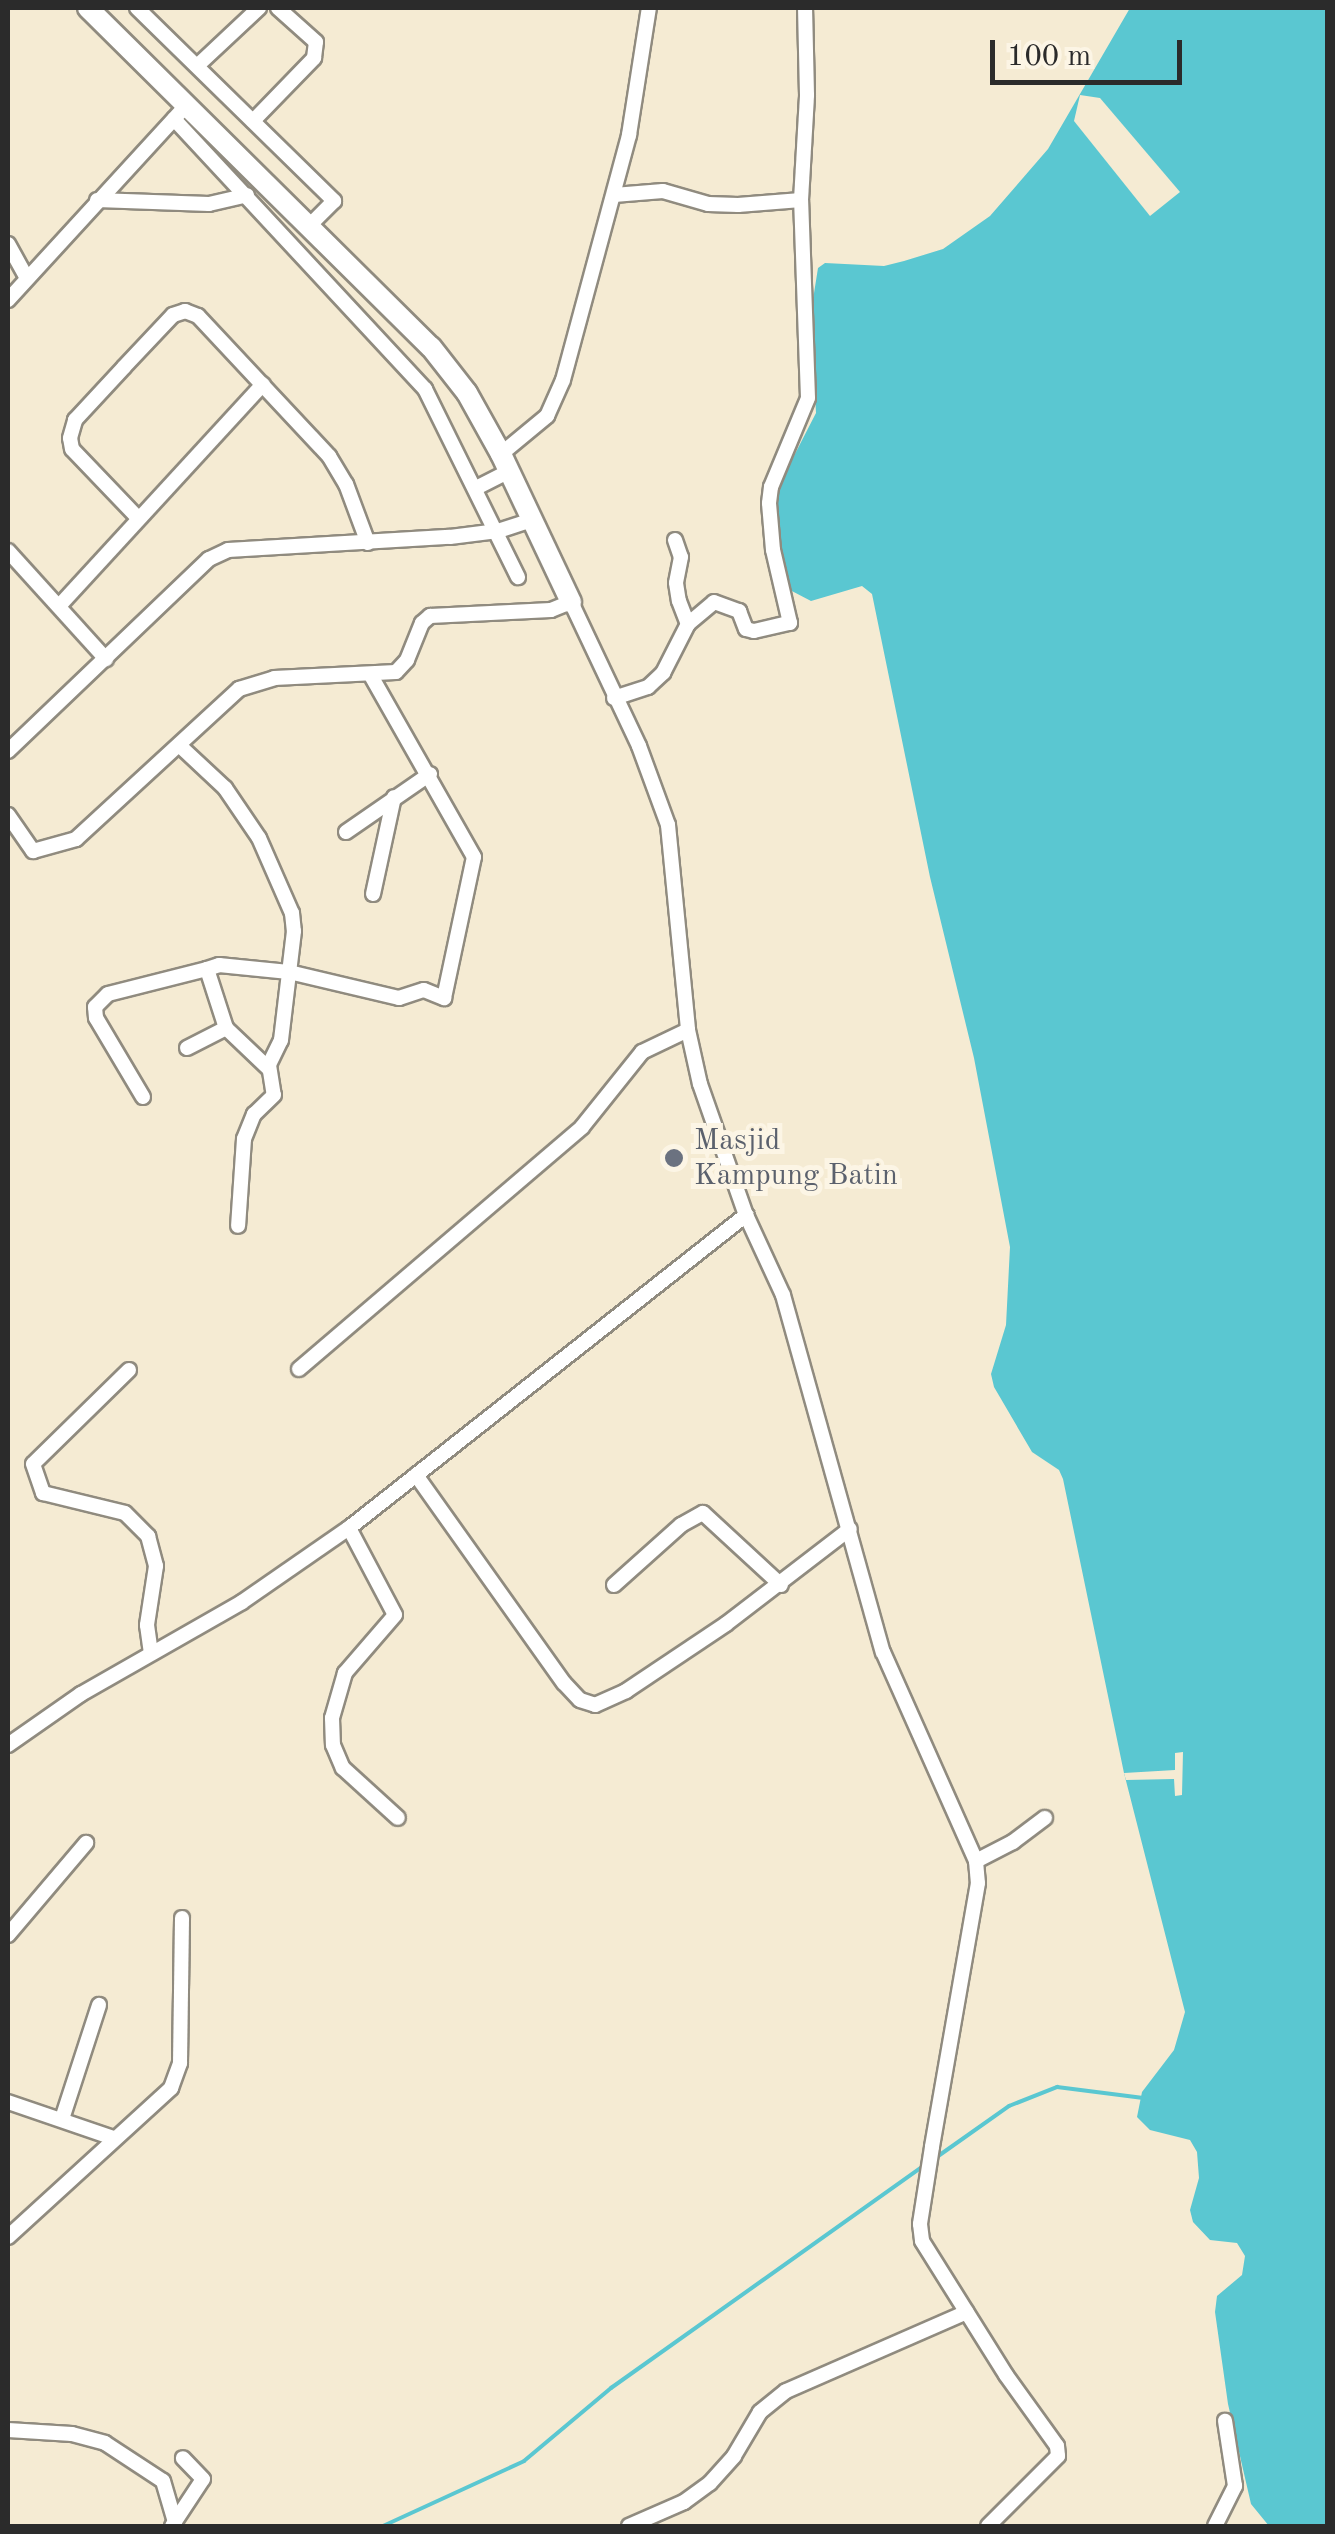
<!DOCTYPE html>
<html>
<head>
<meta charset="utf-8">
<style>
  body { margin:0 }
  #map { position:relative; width:1335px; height:2534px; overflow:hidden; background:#f5ebd3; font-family:"Old Standard TT",serif }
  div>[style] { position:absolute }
  .water>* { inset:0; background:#5ac7d1 }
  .pier>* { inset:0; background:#f5ebd3 }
  .stream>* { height:4px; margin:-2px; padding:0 2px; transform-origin:2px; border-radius:2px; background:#5ac7d1 }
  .roads { filter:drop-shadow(2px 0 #908b7f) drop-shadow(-2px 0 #908b7f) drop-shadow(0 2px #908b7f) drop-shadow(0 -2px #908b7f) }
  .street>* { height:14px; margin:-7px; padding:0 7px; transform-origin:7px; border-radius:7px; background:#fff }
  .secondary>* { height:20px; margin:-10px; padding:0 10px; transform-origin:10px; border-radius:10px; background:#fff }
  .dots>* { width:28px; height:28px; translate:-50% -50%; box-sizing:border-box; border:5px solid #fcf5e5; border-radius:50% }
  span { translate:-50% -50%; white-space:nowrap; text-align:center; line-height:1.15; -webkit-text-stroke:10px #fcf5e5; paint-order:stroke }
  .worship-label { font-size:30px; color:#5b616d }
  .left { translate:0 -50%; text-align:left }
  .frame { position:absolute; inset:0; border:10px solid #2b2b2b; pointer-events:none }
  .scale { position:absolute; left:990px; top:40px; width:192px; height:45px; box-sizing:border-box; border:5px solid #2b2b2b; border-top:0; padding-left:12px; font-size:30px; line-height:35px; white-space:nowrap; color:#2b2b2b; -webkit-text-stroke:8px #fcf5e5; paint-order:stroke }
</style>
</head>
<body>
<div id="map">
  <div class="water">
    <i style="clip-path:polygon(1130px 8px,1327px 8px,1327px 2526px,1269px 2526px,1251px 2504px,1228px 2404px,1215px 2312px,1217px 2296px,1242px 2275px,1245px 2256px,1237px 2243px,1210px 2240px,1193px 2222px,1190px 2210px,1199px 2178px,1197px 2152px,1190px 2140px,1150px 2130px,1137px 2117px,1142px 2092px,1174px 2050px,1185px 2012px,1124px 1773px,1063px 1479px,1059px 1470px,1032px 1452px,994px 1387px,991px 1374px,1006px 1325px,1010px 1247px,974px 1058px,930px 877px,872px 594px,862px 586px,811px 601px,788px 589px,781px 573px,774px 505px,781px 481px,816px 413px,811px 312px,818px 268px,825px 263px,884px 266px,904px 261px,943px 249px,990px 216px,1048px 149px)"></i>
  </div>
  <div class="pier">
    <i style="clip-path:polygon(1080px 95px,1100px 98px,1180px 192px,1150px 216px,1074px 121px)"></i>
    <i style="clip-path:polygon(1183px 1752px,1182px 1795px,1175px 1796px,1174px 1779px,1126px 1780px,1124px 1773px,1175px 1770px,1175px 1753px)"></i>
  </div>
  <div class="stream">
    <i style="left:934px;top:2159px;width:92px;rotate:-35.2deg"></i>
    <i style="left:1009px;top:2106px;width:52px;rotate:-21.6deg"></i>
    <i style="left:1057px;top:2087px;width:87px;rotate:7.3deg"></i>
    <i style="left:383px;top:2526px;width:155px;rotate:-24.7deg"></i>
    <i style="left:524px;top:2461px;width:114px;rotate:-40deg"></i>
    <i style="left:611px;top:2388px;width:382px;rotate:-35.4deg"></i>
  </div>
  <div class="roads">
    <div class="street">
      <i style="left:137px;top:8px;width:276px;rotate:44.4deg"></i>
      <i style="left:334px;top:201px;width:33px;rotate:135deg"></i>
      <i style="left:197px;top:66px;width:85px;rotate:-43.1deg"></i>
      <i style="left:174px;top:119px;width:369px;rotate:47.1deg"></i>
      <i style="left:425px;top:389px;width:210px;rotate:63.7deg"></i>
      <i style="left:253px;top:121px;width:88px;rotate:-45.9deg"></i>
      <i style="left:314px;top:58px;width:16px;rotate:-83deg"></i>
      <i style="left:316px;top:42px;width:51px;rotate:-138.2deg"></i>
      <i style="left:614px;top:195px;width:49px;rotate:-4.7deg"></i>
      <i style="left:663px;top:191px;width:47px;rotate:16.1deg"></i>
      <i style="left:708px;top:204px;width:30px;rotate:2deg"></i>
      <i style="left:738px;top:205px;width:63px;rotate:-4.5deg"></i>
      <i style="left:97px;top:200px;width:112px;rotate:2deg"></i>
      <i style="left:209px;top:204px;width:39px;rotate:-13deg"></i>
      <i style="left:8px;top:244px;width:39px;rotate:61deg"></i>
      <i style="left:8px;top:300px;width:255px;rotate:-47.5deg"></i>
      <i style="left:501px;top:454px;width:60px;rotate:-39.6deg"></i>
      <i style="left:547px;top:416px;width:39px;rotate:-66deg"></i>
      <i style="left:563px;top:380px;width:254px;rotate:-74.9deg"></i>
      <i style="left:629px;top:135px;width:129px;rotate:-81.1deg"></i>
      <i style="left:476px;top:488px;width:37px;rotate:-27deg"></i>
      <i style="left:138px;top:518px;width:95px;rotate:-133.7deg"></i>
      <i style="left:72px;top:449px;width:11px;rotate:-100deg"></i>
      <i style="left:70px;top:438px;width:19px;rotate:-74deg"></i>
      <i style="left:75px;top:420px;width:72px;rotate:-47.2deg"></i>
      <i style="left:124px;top:367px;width:71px;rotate:-46.7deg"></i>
      <i style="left:173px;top:315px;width:13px;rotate:-18deg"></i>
      <i style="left:185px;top:311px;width:14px;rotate:21deg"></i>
      <i style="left:198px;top:316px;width:192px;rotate:46.9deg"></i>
      <i style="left:329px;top:456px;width:33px;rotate:59deg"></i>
      <i style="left:346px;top:484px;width:63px;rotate:69.6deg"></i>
      <i style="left:675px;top:540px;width:18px;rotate:71deg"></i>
      <i style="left:681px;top:557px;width:26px;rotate:101deg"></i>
      <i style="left:676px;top:583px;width:18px;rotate:81deg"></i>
      <i style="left:679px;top:601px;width:25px;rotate:69deg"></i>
      <i style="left:8px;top:551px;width:146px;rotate:47.8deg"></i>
      <i style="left:59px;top:606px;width:301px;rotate:-47.4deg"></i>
      <i style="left:614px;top:698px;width:36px;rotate:-18deg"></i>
      <i style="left:648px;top:687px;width:21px;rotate:-43deg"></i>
      <i style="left:663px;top:673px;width:55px;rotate:-63deg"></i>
      <i style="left:688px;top:624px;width:34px;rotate:-40deg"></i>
      <i style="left:714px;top:602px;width:27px;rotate:20deg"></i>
      <i style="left:739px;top:611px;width:19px;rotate:69deg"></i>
      <i style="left:746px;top:629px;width:8px;rotate:14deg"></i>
      <i style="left:754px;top:631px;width:37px;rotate:-13deg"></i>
      <i style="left:790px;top:623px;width:75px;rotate:-103.1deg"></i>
      <i style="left:773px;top:550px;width:47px;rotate:-94.9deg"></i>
      <i style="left:769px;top:503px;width:16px;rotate:-83deg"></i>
      <i style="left:771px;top:487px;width:96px;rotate:-67.4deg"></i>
      <i style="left:808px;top:398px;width:198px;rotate:-92deg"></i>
      <i style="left:801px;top:200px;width:105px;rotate:-86.7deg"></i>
      <i style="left:807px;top:95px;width:87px;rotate:-91.3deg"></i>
      <i style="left:180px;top:746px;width:62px;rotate:43deg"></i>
      <i style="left:225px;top:788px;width:60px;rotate:55.8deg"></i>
      <i style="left:259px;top:838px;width:82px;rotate:66.3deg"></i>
      <i style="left:292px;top:913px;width:18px;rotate:84deg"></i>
      <i style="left:294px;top:931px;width:110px;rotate:96.8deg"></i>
      <i style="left:281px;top:1040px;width:28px;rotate:116deg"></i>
      <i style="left:269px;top:1065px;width:30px;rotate:81deg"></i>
      <i style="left:274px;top:1095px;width:28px;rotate:136deg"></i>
      <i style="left:254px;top:1114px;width:27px;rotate:112deg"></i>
      <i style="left:244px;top:1139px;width:87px;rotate:93.9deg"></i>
      <i style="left:8px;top:751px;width:278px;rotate:-43.7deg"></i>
      <i style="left:209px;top:559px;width:21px;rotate:-25deg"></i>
      <i style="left:228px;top:550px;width:222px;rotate:-3.4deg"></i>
      <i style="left:450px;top:537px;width:48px;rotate:-7.1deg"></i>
      <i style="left:498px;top:531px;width:36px;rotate:-18deg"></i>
      <i style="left:8px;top:815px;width:44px;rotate:55.2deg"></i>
      <i style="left:33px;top:851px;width:45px;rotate:-15.6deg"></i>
      <i style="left:76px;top:839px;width:222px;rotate:-42.6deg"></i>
      <i style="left:239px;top:689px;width:37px;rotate:-17deg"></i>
      <i style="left:274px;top:678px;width:122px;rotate:-2.8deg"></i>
      <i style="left:396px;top:672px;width:16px;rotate:-47deg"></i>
      <i style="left:407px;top:660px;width:40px;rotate:-68deg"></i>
      <i style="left:422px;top:623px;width:11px;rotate:-41deg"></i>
      <i style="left:430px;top:616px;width:121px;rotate:-2.8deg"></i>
      <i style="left:551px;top:610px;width:22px;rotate:-22deg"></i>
      <i style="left:571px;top:602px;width:159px;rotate:64.7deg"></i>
      <i style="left:639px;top:746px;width:84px;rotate:69.8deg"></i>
      <i style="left:668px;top:825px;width:206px;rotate:84.4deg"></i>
      <i style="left:688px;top:1030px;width:55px;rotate:77.5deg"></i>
      <i style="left:700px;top:1084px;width:139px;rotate:70.7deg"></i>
      <i style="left:746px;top:1215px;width:88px;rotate:65.2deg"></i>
      <i style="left:783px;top:1295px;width:371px;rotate:74.4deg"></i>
      <i style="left:883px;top:1652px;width:229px;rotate:66deg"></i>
      <i style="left:976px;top:1861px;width:22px;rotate:85deg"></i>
      <i style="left:978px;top:1883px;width:268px;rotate:99.9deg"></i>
      <i style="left:932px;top:2147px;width:78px;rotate:98.9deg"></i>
      <i style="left:920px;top:2224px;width:17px;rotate:83deg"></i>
      <i style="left:922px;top:2241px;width:158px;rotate:57.9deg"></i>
      <i style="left:1006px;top:2375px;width:87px;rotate:54.3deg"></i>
      <i style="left:1057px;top:2446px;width:10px;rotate:84deg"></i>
      <i style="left:1058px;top:2456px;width:99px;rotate:135deg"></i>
      <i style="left:346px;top:832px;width:102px;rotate:-34.6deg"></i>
      <i style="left:373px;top:894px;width:99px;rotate:-77.8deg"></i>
      <i style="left:226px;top:1028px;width:62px;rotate:-107.9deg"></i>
      <i style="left:207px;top:969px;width:13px;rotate:-18deg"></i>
      <i style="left:219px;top:965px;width:70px;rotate:5.7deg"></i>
      <i style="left:289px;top:972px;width:113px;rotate:13.3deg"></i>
      <i style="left:399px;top:998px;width:26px;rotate:-18deg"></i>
      <i style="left:424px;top:990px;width:22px;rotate:22deg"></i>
      <i style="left:444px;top:998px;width:144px;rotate:-78deg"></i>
      <i style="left:474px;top:857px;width:208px;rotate:-119.6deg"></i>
      <i style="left:187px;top:1048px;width:44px;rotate:-27.1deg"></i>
      <i style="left:226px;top:1028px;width:59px;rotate:43.6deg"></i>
      <i style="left:143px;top:1097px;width:92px;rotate:-120.7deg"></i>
      <i style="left:96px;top:1018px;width:11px;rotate:-95deg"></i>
      <i style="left:95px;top:1007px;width:18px;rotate:-45deg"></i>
      <i style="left:108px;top:994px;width:102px;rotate:-14.2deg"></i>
      <i style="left:299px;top:1369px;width:372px;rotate:-40.5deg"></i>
      <i style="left:582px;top:1127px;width:96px;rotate:-51.3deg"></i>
      <i style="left:642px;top:1052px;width:51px;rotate:-25.6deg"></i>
      <i style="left:129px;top:1370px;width:134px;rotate:135.6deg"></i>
      <i style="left:33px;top:1464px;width:31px;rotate:71deg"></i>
      <i style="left:43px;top:1493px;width:84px;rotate:13.7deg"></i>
      <i style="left:125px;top:1513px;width:33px;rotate:45deg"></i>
      <i style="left:148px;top:1536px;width:31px;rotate:75deg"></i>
      <i style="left:156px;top:1566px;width:60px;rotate:98.7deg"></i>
      <i style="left:147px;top:1625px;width:28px;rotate:82deg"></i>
      <i style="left:416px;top:1475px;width:255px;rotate:54.6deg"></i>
      <i style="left:564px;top:1683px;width:23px;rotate:47deg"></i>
      <i style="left:580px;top:1700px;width:16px;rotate:18deg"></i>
      <i style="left:595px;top:1705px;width:34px;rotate:-24deg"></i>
      <i style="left:626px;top:1691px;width:120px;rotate:-33.8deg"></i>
      <i style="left:726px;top:1624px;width:156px;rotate:-37.5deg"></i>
      <i style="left:349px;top:1528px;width:98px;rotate:62.1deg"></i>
      <i style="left:395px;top:1615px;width:77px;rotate:130.8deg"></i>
      <i style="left:345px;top:1673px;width:47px;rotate:106.1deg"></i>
      <i style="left:332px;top:1718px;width:27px;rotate:88deg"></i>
      <i style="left:333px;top:1745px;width:25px;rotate:67deg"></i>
      <i style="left:343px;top:1768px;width:74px;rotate:42.3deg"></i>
      <i style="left:614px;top:1585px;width:90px;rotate:-41.8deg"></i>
      <i style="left:681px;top:1525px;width:25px;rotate:-29deg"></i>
      <i style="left:703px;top:1513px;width:106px;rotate:42.7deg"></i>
      <i style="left:8px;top:1745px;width:89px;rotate:-34.9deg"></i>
      <i style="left:81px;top:1694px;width:185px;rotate:-29.7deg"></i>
      <i style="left:242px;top:1602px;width:130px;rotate:-34.7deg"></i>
      <i style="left:349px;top:1528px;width:506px;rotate:-38.25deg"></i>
      <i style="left:976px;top:1861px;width:42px;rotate:-27.2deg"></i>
      <i style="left:1013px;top:1842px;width:40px;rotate:-37deg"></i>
      <i style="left:8px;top:1935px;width:121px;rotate:-49.7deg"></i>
      <i style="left:8px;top:2102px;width:111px;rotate:18.9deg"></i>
      <i style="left:62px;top:2119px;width:120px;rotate:-72deg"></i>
      <i style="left:8px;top:2237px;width:221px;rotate:-42.4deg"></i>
      <i style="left:171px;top:2088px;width:27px;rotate:-70deg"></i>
      <i style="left:180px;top:2063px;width:145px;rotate:-89.2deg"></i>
      <i style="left:8px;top:2430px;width:64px;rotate:3.6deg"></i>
      <i style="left:72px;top:2434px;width:34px;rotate:15deg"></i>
      <i style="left:105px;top:2443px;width:69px;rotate:33.2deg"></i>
      <i style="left:163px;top:2481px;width:43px;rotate:73.7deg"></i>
      <i style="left:172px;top:2526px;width:56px;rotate:-56.6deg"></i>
      <i style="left:203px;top:2479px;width:29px;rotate:-134deg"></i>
      <i style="left:629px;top:2526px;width:60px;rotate:-23.6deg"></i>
      <i style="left:684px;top:2502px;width:32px;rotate:-36deg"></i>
      <i style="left:710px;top:2483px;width:36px;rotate:-48deg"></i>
      <i style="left:734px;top:2456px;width:51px;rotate:-59.4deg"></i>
      <i style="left:760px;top:2412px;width:33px;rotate:-39deg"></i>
      <i style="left:786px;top:2391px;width:197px;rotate:-23.6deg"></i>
      <i style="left:1215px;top:2526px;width:45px;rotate:-63.4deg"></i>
      <i style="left:1235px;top:2486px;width:66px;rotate:-98.7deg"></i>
    </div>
    <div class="secondary">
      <i style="left:88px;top:8px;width:482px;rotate:44.7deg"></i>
      <i style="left:431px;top:347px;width:58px;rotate:52deg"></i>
      <i style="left:467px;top:393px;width:70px;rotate:60.9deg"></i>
      <i style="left:501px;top:454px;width:164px;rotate:64.7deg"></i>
    </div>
  </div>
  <div class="dots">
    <i style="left:674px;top:1158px;background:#6b7280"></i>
  </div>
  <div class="worship-label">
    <span class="left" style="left:694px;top:1158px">Masjid<br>Kampung Batin</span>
  </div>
  <div class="frame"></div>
  <div class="scale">100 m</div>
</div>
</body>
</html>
